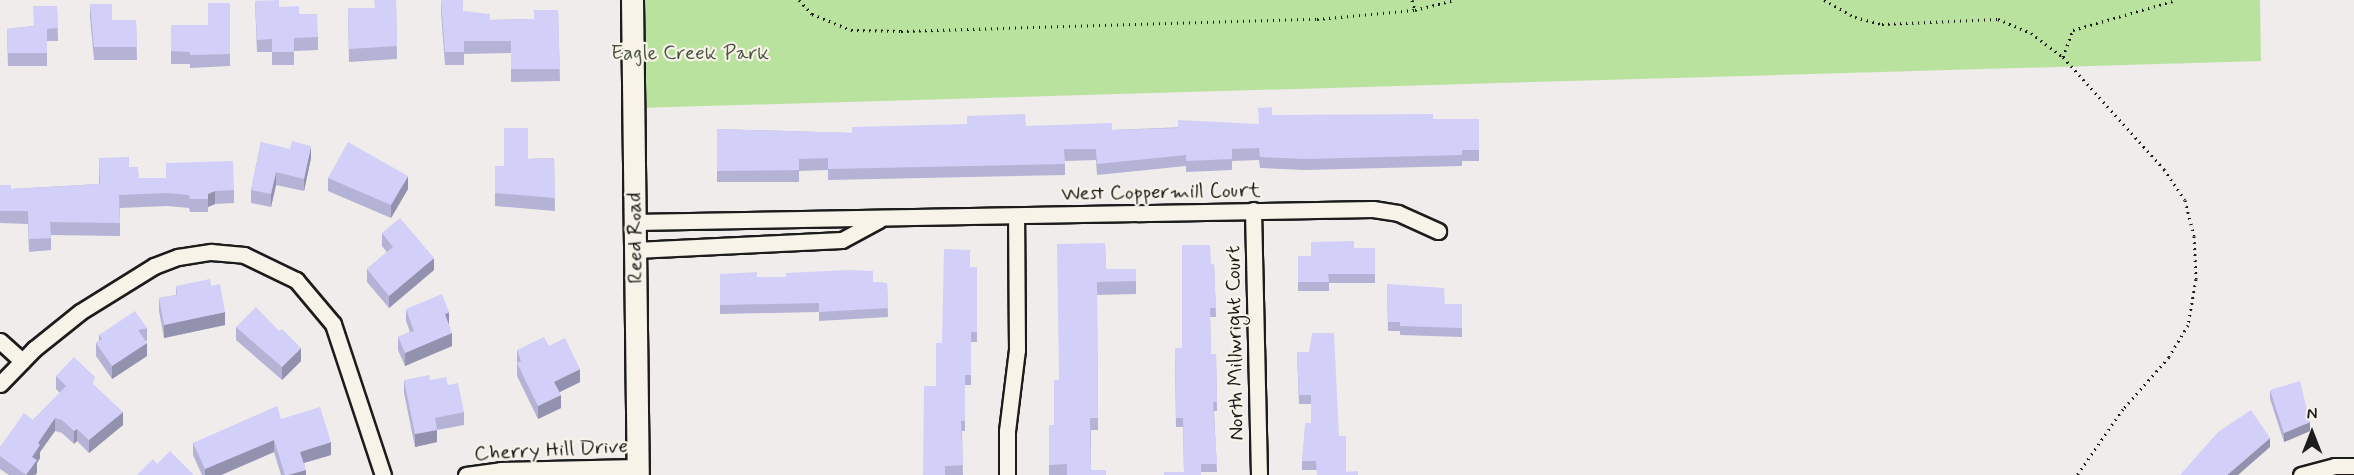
<!DOCTYPE html>
<html>
<head>
<meta charset="utf-8">
<style>
  body { margin:0 }
  #map { position:relative; width:2354px; height:475px; overflow:hidden; background:#f0eceb; font-family:Mynerve,sans-serif }
  div>[style] { position:absolute }
  .green>* { inset:0; background:#b9e29f }
  .path>* { height:3px; margin-top:-1.5px; transform-origin:0; background:repeating-linear-gradient(90deg,#1c1c1c 0 1.5px,transparent 0 6px) }
  .roads { filter:drop-shadow(2px 0 #1c1c1c) drop-shadow(-2px 0 #1c1c1c) drop-shadow(0 2px #1c1c1c) drop-shadow(0 -2px #1c1c1c) }
  .minor>* { height:15px; margin:-7.5px; padding:0 7.5px; transform-origin:7.5px; border-radius:7.5px; background:#f7f3e8 }
  .secondary>* { height:21px; margin:-10.5px; padding:0 10.5px; transform-origin:10.5px; border-radius:10.5px; background:#f7f3e8 }
  .wall>* { inset:0; background:#b5b3d5 }
  .shaded-wall>* { inset:0; background:#9392ae }
  .building>* { inset:0; background:#d2d0f8 }
  span { translate:-50% -50%; white-space:nowrap; text-align:center; line-height:1.15; -webkit-text-stroke:4.5px #f7f3e8; paint-order:stroke }
  .park-label { font-size:21px; color:#4b5743 }
  .street-label { font-size:21px; color:#1c1c1c }
  .north { position:absolute; left:2282px; top:403px; width:60px; height:60px; -webkit-text-stroke:4px #f7f3e8; paint-order:stroke; rotate:0deg; font-size:16px; font-weight:700; line-height:24px; text-align:center; color:#1c1c1c }
  .north::after { content:''; display:block; margin:auto; width:21px; height:27px; background:#1c1c1c; clip-path:polygon(50% 0,100% 100%,50% 72%,0 100%) }
</style>
</head>
<body>
<div id="map">
  <div class="green">
    <i style="clip-path:polygon(636px 0,2260px 0,2261px 61px,637px 108px)"></i>
  </div>
  <div class="path">
    <i style="left:799px;top:0;width:19px;rotate:47deg"></i>
    <i style="left:812px;top:14px;width:42px;rotate:22.3deg"></i>
    <i style="left:851px;top:30px;width:50px;rotate:1.1deg"></i>
    <i style="left:901px;top:31px;width:416px;rotate:-1.7deg"></i>
    <i style="left:1317px;top:19px;width:98px;rotate:-5.2deg"></i>
    <i style="left:1415px;top:10px;width:40px;rotate:-14.4deg"></i>
    <i style="left:1412px;top:0;width:10px;rotate:73deg"></i>
    <i style="left:1824px;top:0;width:35px;rotate:29deg"></i>
    <i style="left:1855px;top:17px;width:28px;rotate:15deg"></i>
    <i style="left:1882px;top:24px;width:116px;rotate:-2.5deg"></i>
    <i style="left:1998px;top:19px;width:36px;rotate:23deg"></i>
    <i style="left:2031px;top:33px;width:40px;rotate:37deg"></i>
    <i style="left:2063px;top:57px;width:151px;rotate:48deg"></i>
    <i style="left:2164px;top:169px;width:37px;rotate:56deg"></i>
    <i style="left:2185px;top:200px;width:37px;rotate:76deg"></i>
    <i style="left:2194px;top:236px;width:43px;rotate:87.3deg"></i>
    <i style="left:2196px;top:279px;width:47px;rotate:99.9deg"></i>
    <i style="left:2188px;top:325px;width:37px;rotate:121deg"></i>
    <i style="left:2169px;top:357px;width:69px;rotate:131.5deg"></i>
    <i style="left:2123px;top:409px;width:80px;rotate:124.9deg"></i>
    <i style="left:2063px;top:57px;width:29px;rotate:-70deg"></i>
    <i style="left:2073px;top:30px;width:107px;rotate:-16.2deg"></i>
  </div>
  <div class="roads">
    <div class="minor">
      <i style="left:1253px;top:210px;width:265px;rotate:88.7deg"></i>
      <i style="left:634px;top:222px;width:739px;rotate:-1.01deg"></i>
      <i style="left:1373px;top:209px;width:25px;rotate:9deg"></i>
      <i style="left:1398px;top:213px;width:44px;rotate:24.2deg"></i>
      <i style="left:635px;top:250px;width:207px;rotate:-2.8deg"></i>
      <i style="left:842px;top:240px;width:42px;rotate:-28.4deg"></i>
      <i style="left:0;top:341px;width:30px;rotate:42deg"></i>
      <i style="left:0;top:384px;width:49px;rotate:-45.8deg"></i>
      <i style="left:34px;top:349px;width:59px;rotate:-38.8deg"></i>
      <i style="left:80px;top:312px;width:87px;rotate:-31.9deg"></i>
      <i style="left:154px;top:266px;width:26px;rotate:-21deg"></i>
      <i style="left:178px;top:257px;width:33px;rotate:-9deg"></i>
      <i style="left:211px;top:252px;width:33px;rotate:5deg"></i>
      <i style="left:244px;top:255px;width:58px;rotate:25.7deg"></i>
      <i style="left:296px;top:280px;width:57px;rotate:49.9deg"></i>
      <i style="left:333px;top:324px;width:159px;rotate:71.7deg"></i>
      <i style="left:466px;top:475px;width:35px;rotate:-8deg"></i>
      <i style="left:501px;top:470px;width:136px;rotate:-1.3deg"></i>
      <i style="left:1007px;top:475px;width:44px;rotate:-90deg"></i>
      <i style="left:1007px;top:431px;width:82px;rotate:-83deg"></i>
      <i style="left:1017px;top:350px;width:133px;rotate:-90.4deg"></i>
      <i style="left:2301px;top:475px;width:35px;rotate:-15deg"></i>
      <i style="left:2335px;top:466px;width:19px"></i>
    </div>
    <div class="secondary">
      <i style="left:632px;top:0;width:475px;rotate:89.3deg"></i>
    </div>
  </div>
  <div class="wall">
    <i style="clip-path:polygon(396px 0,397px 59px,349px 62px,348px 8px,374px 8px)"></i>
    <i style="clip-path:polygon(441px 0,463px 11px,490px 20px,534px 19px,558px 10px,560px 81px,511px 82px,511px 53px,464px 54px,464px 65px,445px 65px,441px 12px)"></i>
    <i style="clip-path:polygon(255px 1px,279px 7px,299px 14px,318px 37px,318px 50px,294px 51px,294px 65px,272px 65px,272px 52px,257px 52px)"></i>
    <i style="clip-path:polygon(230px 3px,230px 66px,190px 68px,190px 64px,171px 64px,171px 25px,208px 25px)"></i>
    <i style="clip-path:polygon(90px 4px,112px 20px,136px 20px,137px 60px,94px 60px,90px 17px)"></i>
    <i style="clip-path:polygon(57px 6px,58px 41px,47px 41px,47px 66px,8px 66px,7px 29px,33px 26px)"></i>
    <i style="clip-path:polygon(1272px 115px,1433px 119px,1479px 119px,1479px 161px,1462px 161px,1462px 166px,1305px 170px,1260px 168px,1259px 160px,1232px 161px,1232px 170px,1186px 172px,1186px 166px,1097px 175px,1096px 160px,1065px 161px,1065px 175px,828px 180px,828px 170px,799px 171px,799px 182px,717px 182px,717px 129px,852px 133px,1026px 126px,1112px 130px,1259px 124px)"></i>
    <i style="clip-path:polygon(261px 142px,311px 158px,304px 191px,276px 185px,271px 207px,251px 203px,251px 190px)"></i>
    <i style="clip-path:polygon(99px 158px,129px 167px,139px 178px,234px 190px,234px 203px,215px 204px,208px 207px,208px 212px,190px 212px,189px 208px,167px 206px,120px 208px,120px 236px,51px 235px,51px 250px,29px 252px,28px 224px,0 223px,0 185px,11px 189px,99px 184px)"></i>
    <i style="clip-path:polygon(554px 158px,555px 211px,495px 206px,495px 166px,504px 166px,528px 159px)"></i>
    <i style="clip-path:polygon(328px 178px,408px 189px,391px 218px,328px 191px)"></i>
    <i style="clip-path:polygon(382px 233px,434px 270px,389px 308px,367px 282px,367px 269px,387px 252px,382px 246px)"></i>
    <i style="clip-path:polygon(1105px 243px,1106px 269px,1136px 269px,1136px 294px,1097px 295px,1098px 430px,1091px 430px,1091px 470px,1106px 475px,1049px 475px,1049px 425px,1054px 425px,1059px 380px)"></i>
    <i style="clip-path:polygon(1354px 248px,1375px 248px,1375px 283px,1329px 283px,1329px 291px,1298px 291px,1298px 256px,1311px 256px)"></i>
    <i style="clip-path:polygon(1211px 264px,1214px 264px,1216px 317px,1210px 317px,1211px 354px,1216px 354px,1217px 411px,1214px 411px,1217px 472px,1184px 472px,1183px 427px,1176px 427px,1175px 357px,1182px 348px)"></i>
    <i style="clip-path:polygon(970px 267px,977px 267px,977px 342px,971px 342px,971px 385px,965px 385px,965px 431px,962px 431px,963px 475px,923px 475px,942px 343px)"></i>
    <i style="clip-path:polygon(720px 274px,757px 277px,887px 283px,888px 317px,819px 321px,819px 312px,720px 314px)"></i>
    <i style="clip-path:polygon(1387px 284px,1445px 304px,1462px 304px,1462px 337px,1400px 335px,1400px 331px,1388px 331px)"></i>
    <i style="clip-path:polygon(176px 286px,225px 325px,164px 338px,159px 311px,159px 298px,176px 295px)"></i>
    <i style="clip-path:polygon(406px 309px,449px 325px,452px 346px,405px 366px,398px 350px,398px 337px,410px 332px,406px 321px)"></i>
    <i style="clip-path:polygon(236px 327px,301px 361px,282px 380px,236px 340px)"></i>
    <i style="clip-path:polygon(147px 328px,147px 341px,146px 341px,147px 356px,112px 379px,96px 356px,96px 343px,99px 341px,99px 335px)"></i>
    <i style="clip-path:polygon(549px 346px,580px 382px,559px 392px,561px 408px,538px 419px,517px 376px,517px 350px)"></i>
    <i style="clip-path:polygon(1297px 352px,1339px 436px,1346px 472px,1358px 475px,1316px 470px,1302px 470px,1302px 461px,1311px 423px,1311px 404px,1299px 404px)"></i>
    <i style="clip-path:polygon(56px 376px,95px 386px,123px 425px,89px 453px,77px 441px,74px 444px,62px 433px,55px 431px,40px 452px,40px 458px,37px 463px,37px 473px,35px 475px,9px 475px,0 469px,0 447px,33px 420px,60px 393px,56px 389px)"></i>
    <i style="clip-path:polygon(404px 380px,430px 380px,448px 385px,464px 412px,464px 425px,437px 430px,437px 442px,415px 447px,404px 393px)"></i>
    <i style="clip-path:polygon(2270px 390px,2310px 431px,2284px 442px,2270px 399px)"></i>
    <i style="clip-path:polygon(281px 419px,331px 455px,304px 463px,306px 475px,281px 475px,274px 452px,221px 475px,202px 475px,193px 455px,193px 443px)"></i>
  </div>
  <div class="shaded-wall">
    <i style="clip-path:polygon(311px 146px,311px 158px,304px 191px,304px 179px)"></i>
    <i style="clip-path:polygon(276px 172px,276px 185px,271px 207px,271px 194px)"></i>
    <i style="clip-path:polygon(408px 176px,408px 189px,391px 218px,391px 205px)"></i>
    <i style="clip-path:polygon(215px 191px,215px 204px,208px 207px,208px 194px)"></i>
    <i style="clip-path:polygon(434px 258px,434px 270px,389px 308px,389px 296px)"></i>
    <i style="clip-path:polygon(225px 312px,225px 325px,164px 338px,164px 325px)"></i>
    <i style="clip-path:polygon(449px 312px,449px 325px,445px 326px,445px 314px)"></i>
    <i style="clip-path:polygon(452px 333px,452px 346px,405px 366px,405px 353px)"></i>
    <i style="clip-path:polygon(147px 343px,147px 356px,112px 379px,112px 366px)"></i>
    <i style="clip-path:polygon(301px 348px,301px 361px,282px 380px,282px 367px)"></i>
    <i style="clip-path:polygon(580px 369px,580px 382px,554px 395px,554px 382px)"></i>
    <i style="clip-path:polygon(561px 395px,561px 408px,538px 419px,538px 406px)"></i>
    <i style="clip-path:polygon(123px 412px,123px 425px,89px 453px,89px 440px)"></i>
    <i style="clip-path:polygon(55px 418px,55px 431px,40px 452px,40px 458px,37px 463px,37px 473px,35px 475px,26px 475px,32px 457px,38px 443px)"></i>
    <i style="clip-path:polygon(2310px 422px,2310px 431px,2284px 442px,2284px 433px)"></i>
    <i style="clip-path:polygon(77px 429px,77px 441px,74px 444px,74px 431px)"></i>
    <i style="clip-path:polygon(437px 430px,437px 442px,415px 447px,415px 434px)"></i>
    <i style="clip-path:polygon(2270px 438px,2270px 447px,2238px 475px,2227px 475px)"></i>
    <i style="clip-path:polygon(274px 440px,274px 452px,221px 475px,205px 475px,205px 469px)"></i>
    <i style="clip-path:polygon(331px 442px,331px 455px,300px 464px,300px 452px)"></i>
    <i style="clip-path:polygon(306px 470px,306px 475px,288px 475px)"></i>
  </div>
  <div class="building">
    <i style="clip-path:polygon(279px 0,279px 7px,299px 6px,299px 14px,317px 14px,318px 37px,294px 38px,294px 52px,272px 52px,272px 39px,257px 40px,255px 1px)"></i>
    <i style="clip-path:polygon(374px 0,396px 0,397px 46px,349px 49px,348px 8px,375px 8px)"></i>
    <i style="clip-path:polygon(441px 0,463px 0,463px 11px,490px 14px,490px 20px,534px 19px,534px 10px,558px 10px,560px 69px,511px 69px,511px 41px,464px 41px,464px 52px,445px 52px)"></i>
    <i style="clip-path:polygon(208px 3px,230px 3px,230px 54px,190px 55px,190px 52px,171px 51px,171px 25px,208px 25px)"></i>
    <i style="clip-path:polygon(90px 4px,112px 4px,112px 20px,136px 20px,137px 47px,94px 47px)"></i>
    <i style="clip-path:polygon(33px 6px,57px 6px,58px 28px,47px 29px,47px 53px,8px 53px,7px 29px,34px 26px)"></i>
    <i style="clip-path:polygon(1272px 107px,1272px 115px,1433px 114px,1433px 119px,1479px 119px,1479px 150px,1462px 150px,1462px 155px,1305px 159px,1260px 157px,1259px 148px,1232px 149px,1232px 159px,1186px 161px,1186px 155px,1097px 164px,1096px 149px,1064px 149px,1065px 164px,828px 169px,828px 158px,799px 159px,799px 170px,717px 171px,717px 129px,852px 133px,852px 127px,967px 124px,967px 116px,1025px 114px,1026px 126px,1112px 123px,1112px 130px,1178px 128px,1178px 120px,1259px 124px,1258px 108px)"></i>
    <i style="clip-path:polygon(504px 128px,528px 128px,528px 159px,554px 158px,555px 198px,495px 193px,495px 166px,504px 166px)"></i>
    <i style="clip-path:polygon(292px 141px,311px 146px,304px 179px,276px 172px,271px 194px,251px 190px,261px 142px,290px 149px)"></i>
    <i style="clip-path:polygon(348px 142px,408px 176px,391px 205px,328px 178px)"></i>
    <i style="clip-path:polygon(129px 157px,129px 167px,138px 167px,139px 178px,166px 178px,166px 163px,233px 161px,234px 190px,215px 191px,208px 194px,208px 199px,190px 199px,189px 195px,167px 193px,119px 195px,120px 223px,50px 222px,51px 238px,29px 239px,28px 211px,0 211px,0 185px,11px 185px,11px 189px,100px 184px,99px 158px)"></i>
    <i style="clip-path:polygon(400px 218px,434px 258px,389px 296px,367px 269px,393px 247px,382px 233px)"></i>
    <i style="clip-path:polygon(1354px 241px,1354px 248px,1375px 248px,1375px 274px,1328px 274px,1329px 282px,1298px 282px,1298px 256px,1311px 256px,1311px 242px)"></i>
    <i style="clip-path:polygon(1105px 243px,1106px 269px,1136px 269px,1136px 281px,1097px 282px,1098px 418px,1090px 418px,1091px 470px,1106px 470px,1106px 475px,1067px 475px,1067px 464px,1049px 465px,1049px 425px,1054px 425px,1054px 380px,1059px 380px,1057px 244px)"></i>
    <i style="clip-path:polygon(1182px 245px,1210px 245px,1211px 264px,1214px 264px,1216px 308px,1210px 308px,1211px 354px,1216px 354px,1217px 402px,1213px 402px,1217px 464px,1201px 464px,1201px 475px,1164px 475px,1164px 472px,1184px 472px,1183px 418px,1176px 418px,1175px 348px,1182px 348px)"></i>
    <i style="clip-path:polygon(944px 249px,970px 250px,970px 267px,977px 267px,977px 332px,971px 332px,971px 375px,965px 375px,965px 421px,961px 421px,963px 465px,945px 466px,945px 475px,923px 475px,924px 386px,936px 386px,936px 343px,942px 343px)"></i>
    <i style="clip-path:polygon(848px 270px,873px 271px,873px 282px,887px 283px,888px 308px,819px 312px,819px 303px,720px 305px,720px 274px,757px 272px,757px 277px,786px 277px,786px 273px)"></i>
    <i style="clip-path:polygon(210px 279px,211px 286px,220px 284px,225px 312px,164px 325px,159px 298px,177px 295px,176px 286px)"></i>
    <i style="clip-path:polygon(1387px 284px,1444px 288px,1445px 304px,1462px 304px,1462px 328px,1400px 326px,1400px 322px,1388px 322px)"></i>
    <i style="clip-path:polygon(442px 294px,449px 312px,445px 314px,452px 333px,405px 353px,398px 337px,414px 331px,406px 309px)"></i>
    <i style="clip-path:polygon(256px 307px,279px 331px,282px 329px,301px 348px,282px 367px,236px 327px)"></i>
    <i style="clip-path:polygon(135px 311px,147px 328px,138px 330px,147px 343px,112px 366px,96px 343px,102px 339px,99px 335px)"></i>
    <i style="clip-path:polygon(1312px 333px,1334px 333px,1339px 436px,1346px 436px,1346px 472px,1358px 471px,1358px 475px,1317px 475px,1316px 461px,1302px 461px,1305px 423px,1311px 423px,1311px 395px,1299px 395px,1297px 352px,1309px 352px)"></i>
    <i style="clip-path:polygon(544px 337px,549px 346px,565px 338px,580px 369px,554px 382px,561px 395px,538px 406px,517px 363px,521px 361px,517px 350px)"></i>
    <i style="clip-path:polygon(74px 357px,95px 377px,93px 384px,123px 412px,89px 440px,77px 429px,74px 431px,62px 420px,55px 418px,38px 443px,40px 445px,32px 457px,37px 460px,26px 475px,0 456px,0 447px,24px 413px,33px 420px,66px 386px,56px 376px)"></i>
    <i style="clip-path:polygon(429px 375px,430px 380px,446px 377px,448px 385px,458px 383px,464px 412px,435px 418px,437px 430px,415px 434px,404px 380px)"></i>
    <i style="clip-path:polygon(2300px 381px,2310px 422px,2284px 433px,2270px 390px)"></i>
    <i style="clip-path:polygon(277px 406px,281px 419px,320px 407px,331px 442px,300px 452px,306px 470px,288px 475px,285px 475px,274px 440px,205px 469px,193px 443px)"></i>
    <i style="clip-path:polygon(2251px 410px,2270px 438px,2227px 475px,2180px 475px,2218px 432px)"></i>
    <i style="clip-path:polygon(170px 451px,194px 475px,137px 475px,153px 459px,157px 464px)"></i>
  </div>
  <div class="park-label">
    <span style="left:690px;top:53px">Eagle Creek Park</span>
  </div>
  <div class="street-label">
    <span style="left:1161px;top:192px;rotate:-1deg">West Coppermill Court</span>
    <span style="left:635px;top:238px;rotate:-91deg">Reed Road</span>
    <span style="left:1235px;top:343px;rotate:-91deg">North Millwright Court</span>
    <span style="left:551px;top:450px;rotate:-3deg">Cherry Hill Drive</span>
  </div>
  <div class="north">N</div>
</div>
</body>
</html>
